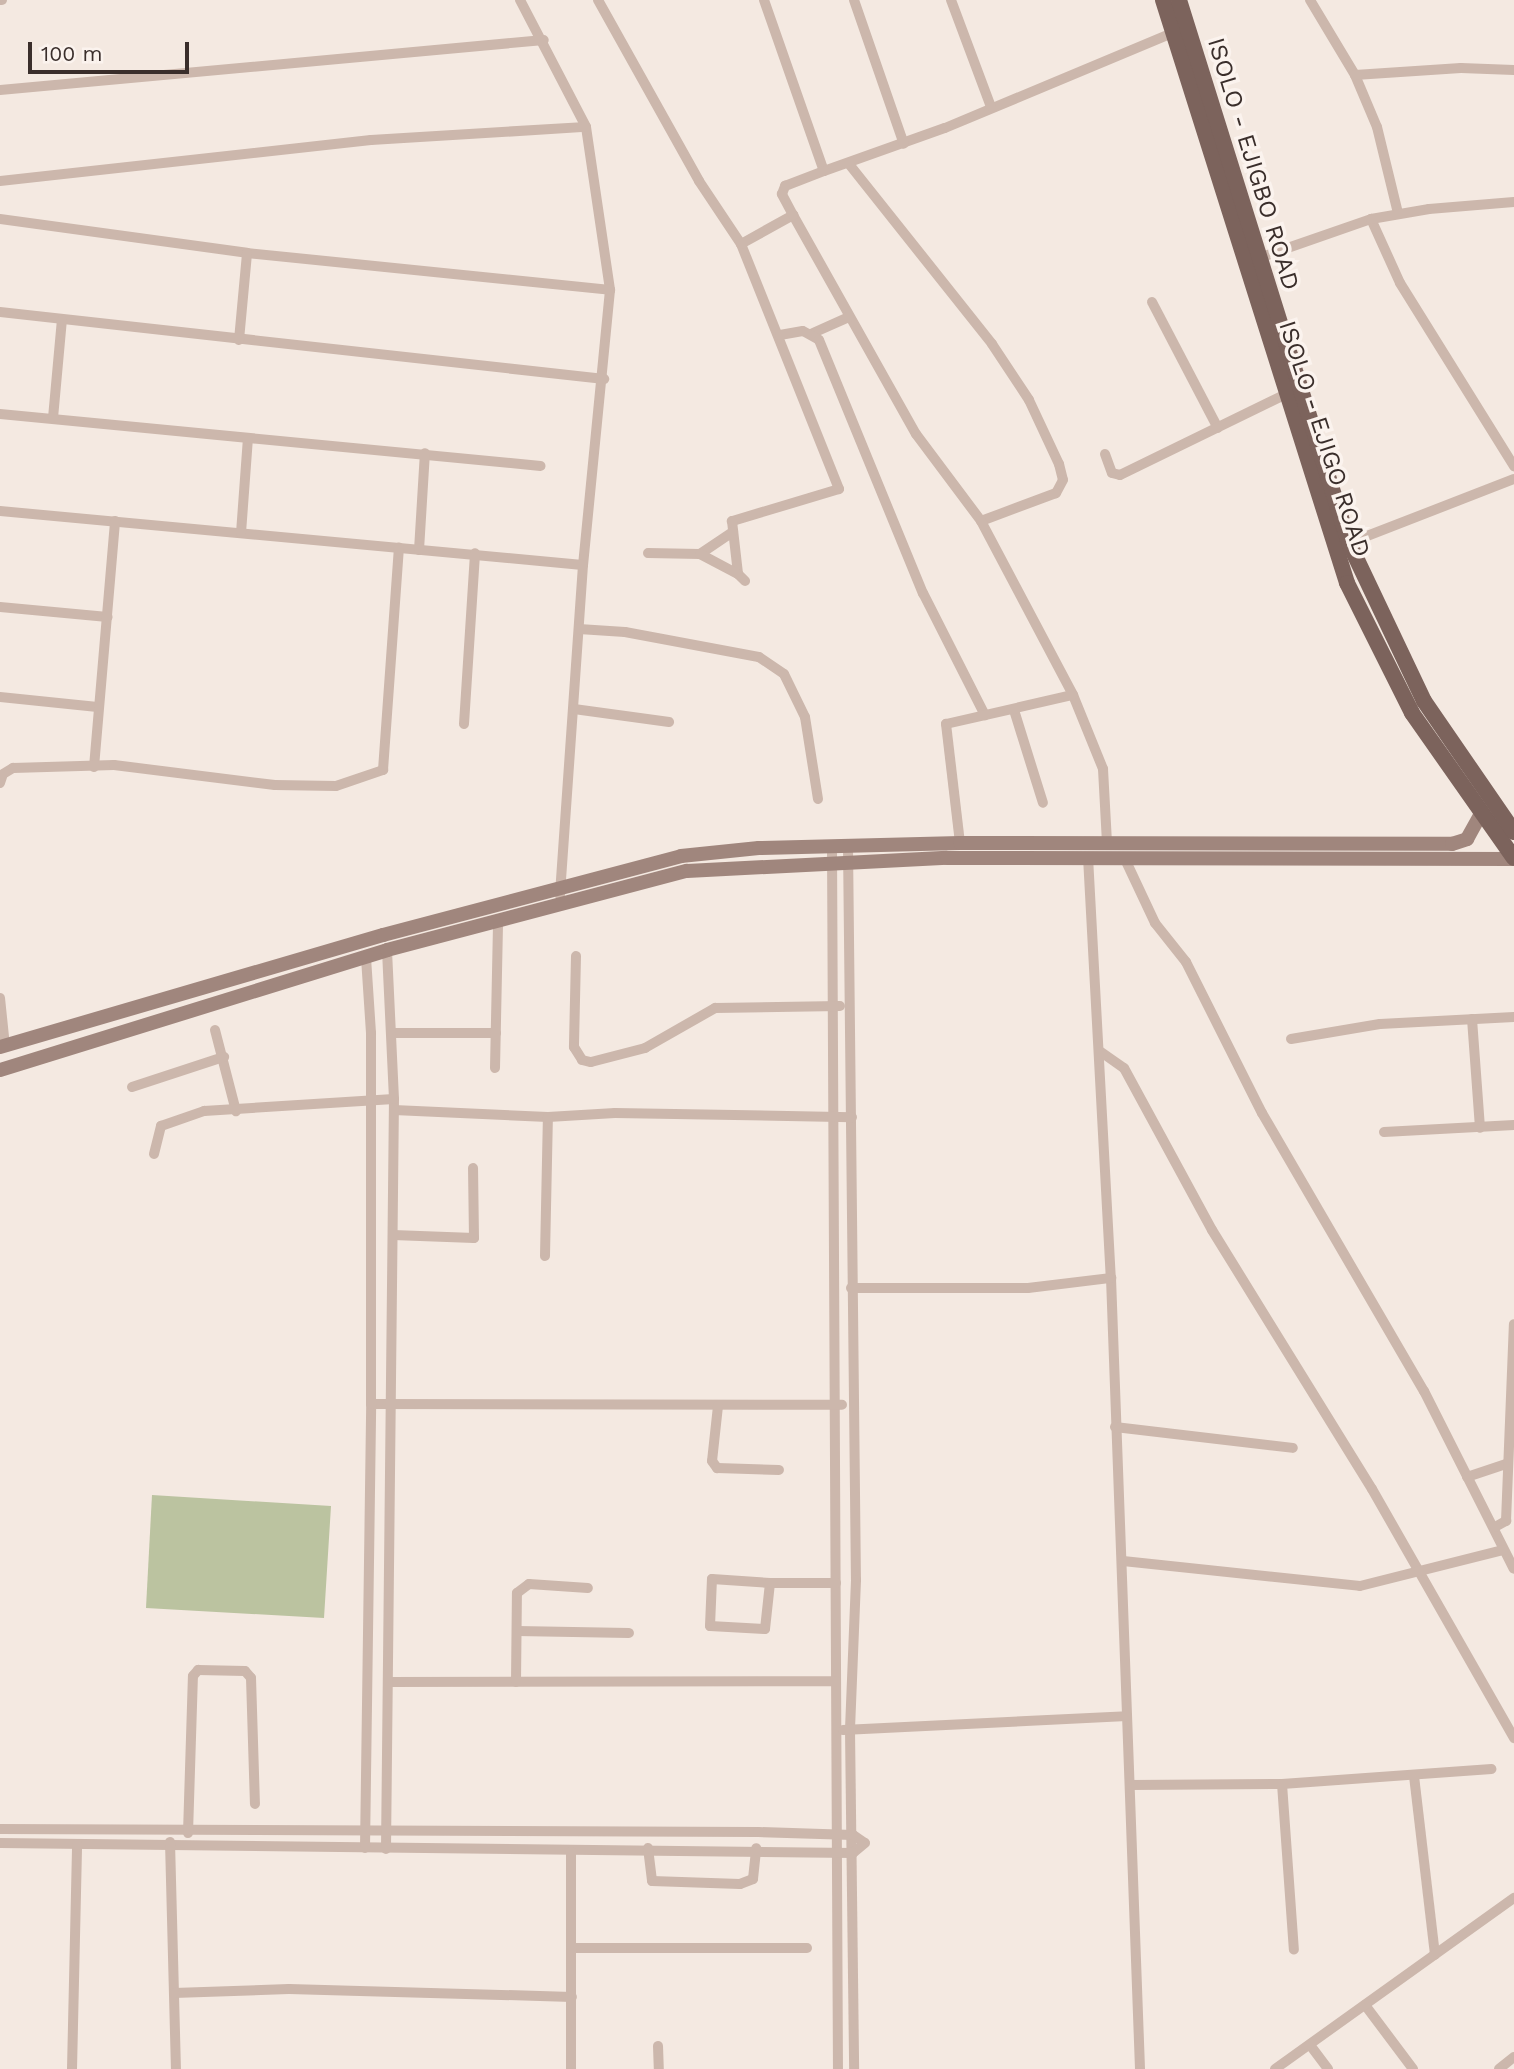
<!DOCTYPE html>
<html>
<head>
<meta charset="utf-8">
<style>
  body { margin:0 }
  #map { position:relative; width:1514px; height:2069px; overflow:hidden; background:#f4e9e1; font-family:"Work Sans",sans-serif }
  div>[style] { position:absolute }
  .green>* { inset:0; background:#bbc3a0 }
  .minor>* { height:10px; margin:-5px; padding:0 5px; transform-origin:5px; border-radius:5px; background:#ccb7ac }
  .secondary>* { height:14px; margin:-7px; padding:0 7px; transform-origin:7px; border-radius:7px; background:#a0867d }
  .primary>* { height:16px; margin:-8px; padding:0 8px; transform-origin:8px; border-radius:8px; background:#7c635c }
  span { translate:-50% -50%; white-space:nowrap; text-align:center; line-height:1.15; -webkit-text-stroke:7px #fbf3ee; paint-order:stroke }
  .street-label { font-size:24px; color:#3a2e2b }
  .scale { position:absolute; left:28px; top:42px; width:161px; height:32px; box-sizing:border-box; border:4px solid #3a2e2b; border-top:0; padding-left:9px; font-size:21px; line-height:24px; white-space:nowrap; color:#3a2e2b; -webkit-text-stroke:5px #fbf3ee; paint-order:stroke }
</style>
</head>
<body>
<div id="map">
  <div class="green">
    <i style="clip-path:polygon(152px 1495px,331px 1506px,324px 1618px,146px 1608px)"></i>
  </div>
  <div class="minor">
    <i style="left:0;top:0;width:2px"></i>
    <i style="left:520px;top:0;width:143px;rotate:62.5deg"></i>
    <i style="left:586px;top:127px;width:165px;rotate:81.6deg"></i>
    <i style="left:610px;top:290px;width:276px;rotate:95.6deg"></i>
    <i style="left:583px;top:565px;width:331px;rotate:94deg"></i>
    <i style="left:598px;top:0;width:207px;rotate:60.8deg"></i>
    <i style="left:699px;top:181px;width:76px;rotate:56.3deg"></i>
    <i style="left:741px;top:244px;width:264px;rotate:68.2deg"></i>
    <i style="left:839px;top:489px;width:112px;rotate:163.3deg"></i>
    <i style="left:732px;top:521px;width:53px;rotate:83.5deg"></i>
    <i style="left:738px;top:574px;width:10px;rotate:45deg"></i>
    <i style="left:764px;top:0;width:181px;rotate:70.7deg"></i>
    <i style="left:824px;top:171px;width:128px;rotate:-19.6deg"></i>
    <i style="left:945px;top:128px;width:248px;rotate:-22.7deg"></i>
    <i style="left:854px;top:0;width:152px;rotate:70.9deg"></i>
    <i style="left:951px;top:0;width:114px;rotate:69.5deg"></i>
    <i style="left:1310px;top:0;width:87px;rotate:59deg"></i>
    <i style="left:1355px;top:75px;width:56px;rotate:67.1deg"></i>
    <i style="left:1377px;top:127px;width:89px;rotate:76.3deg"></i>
    <i style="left:1355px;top:75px;width:106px;rotate:-3.8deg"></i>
    <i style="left:1461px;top:68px;width:53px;rotate:2.2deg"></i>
    <i style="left:0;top:90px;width:546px;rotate:-5.25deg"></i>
    <i style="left:849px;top:164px;width:230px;rotate:51.5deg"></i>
    <i style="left:992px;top:344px;width:67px;rotate:56.5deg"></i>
    <i style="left:1029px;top:400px;width:71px;rotate:64.9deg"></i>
    <i style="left:1059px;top:464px;width:16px;rotate:76deg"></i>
    <i style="left:1063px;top:480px;width:15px;rotate:118deg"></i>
    <i style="left:1056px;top:493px;width:80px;rotate:159.5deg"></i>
    <i style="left:0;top:181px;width:373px;rotate:-6.3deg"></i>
    <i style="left:371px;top:140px;width:215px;rotate:-3.5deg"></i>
    <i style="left:793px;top:215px;width:251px;rotate:60.7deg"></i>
    <i style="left:916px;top:434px;width:109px;rotate:53.2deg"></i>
    <i style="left:981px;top:521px;width:197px;rotate:62.1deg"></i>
    <i style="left:1073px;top:695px;width:80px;rotate:67.9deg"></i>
    <i style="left:1103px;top:769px;width:74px;rotate:86.9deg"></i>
    <i style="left:0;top:219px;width:249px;rotate:7.8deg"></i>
    <i style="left:247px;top:253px;width:365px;rotate:5.8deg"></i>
    <i style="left:1371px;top:219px;width:70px;rotate:65.6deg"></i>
    <i style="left:1400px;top:283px;width:216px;rotate:58.1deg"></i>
    <i style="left:741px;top:244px;width:60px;rotate:-29.1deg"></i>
    <i style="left:793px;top:215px;width:24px;rotate:-118deg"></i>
    <i style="left:782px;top:194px;width:9px;rotate:-69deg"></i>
    <i style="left:785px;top:186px;width:42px;rotate:-21deg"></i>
    <i style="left:1259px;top:258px;width:119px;rotate:-19.2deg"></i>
    <i style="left:1371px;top:219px;width:59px;rotate:-9.8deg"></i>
    <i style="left:1429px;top:209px;width:85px;rotate:-4.7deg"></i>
    <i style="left:1152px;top:302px;width:142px;rotate:62.4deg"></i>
    <i style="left:0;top:312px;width:608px;rotate:6.33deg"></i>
    <i style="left:813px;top:333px;width:39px;rotate:-24deg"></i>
    <i style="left:780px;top:335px;width:23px;rotate:-10deg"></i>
    <i style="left:803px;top:331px;width:18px;rotate:29deg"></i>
    <i style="left:819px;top:340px;width:274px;rotate:67.7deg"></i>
    <i style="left:923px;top:593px;width:137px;rotate:63.1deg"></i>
    <i style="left:239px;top:340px;width:87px;rotate:-84.7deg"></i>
    <i style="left:0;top:414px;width:543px;rotate:5.49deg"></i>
    <i style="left:53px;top:418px;width:98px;rotate:-84.8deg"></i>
    <i style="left:1105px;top:454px;width:20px;rotate:70deg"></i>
    <i style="left:1112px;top:473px;width:8px;rotate:14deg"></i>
    <i style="left:1120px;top:475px;width:185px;rotate:-26deg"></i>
    <i style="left:0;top:511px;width:585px;rotate:5.29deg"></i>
    <i style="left:241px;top:533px;width:95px;rotate:-85.8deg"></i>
    <i style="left:1349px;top:543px;width:177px;rotate:-21.2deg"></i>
    <i style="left:419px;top:550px;width:97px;rotate:-86.5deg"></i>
    <i style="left:648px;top:553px;width:52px;rotate:1.1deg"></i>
    <i style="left:700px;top:554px;width:40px;rotate:-34deg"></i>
    <i style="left:700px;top:554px;width:43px;rotate:27.8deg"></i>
    <i style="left:0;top:607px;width:108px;rotate:5.3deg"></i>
    <i style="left:579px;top:629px;width:46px;rotate:3.7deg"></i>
    <i style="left:625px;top:632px;width:136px;rotate:10.6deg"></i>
    <i style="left:759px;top:657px;width:30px;rotate:34deg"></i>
    <i style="left:784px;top:674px;width:48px;rotate:64deg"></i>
    <i style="left:805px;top:717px;width:83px;rotate:81deg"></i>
    <i style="left:0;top:697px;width:98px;rotate:5.9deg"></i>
    <i style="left:574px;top:709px;width:96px;rotate:7.8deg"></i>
    <i style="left:1014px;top:710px;width:97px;rotate:72.7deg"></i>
    <i style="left:464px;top:724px;width:171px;rotate:-86.3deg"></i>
    <i style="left:94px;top:767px;width:247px;rotate:-85.1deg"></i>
    <i style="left:0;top:783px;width:9px;rotate:-72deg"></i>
    <i style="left:3px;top:774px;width:12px;rotate:-31deg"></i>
    <i style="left:13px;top:768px;width:101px;rotate:-1.7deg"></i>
    <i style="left:114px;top:765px;width:162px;rotate:7.1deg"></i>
    <i style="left:275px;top:785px;width:61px;rotate:0.9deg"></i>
    <i style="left:336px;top:786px;width:50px;rotate:-18.8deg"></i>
    <i style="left:383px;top:770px;width:223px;rotate:-85.9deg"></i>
    <i style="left:960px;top:843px;width:120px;rotate:-96.7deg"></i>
    <i style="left:946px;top:724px;width:130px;rotate:-12.9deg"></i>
    <i style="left:848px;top:846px;width:734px;rotate:89.38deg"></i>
    <i style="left:856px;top:1580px;width:150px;rotate:92.3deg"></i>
    <i style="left:850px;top:1730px;width:339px;rotate:89.3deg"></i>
    <i style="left:832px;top:848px;width:1221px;rotate:89.72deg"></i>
    <i style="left:1088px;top:857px;width:422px;rotate:86.9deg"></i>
    <i style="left:1111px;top:1278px;width:792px;rotate:87.9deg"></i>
    <i style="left:1124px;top:857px;width:73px;rotate:64.8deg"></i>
    <i style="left:1155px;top:923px;width:50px;rotate:51.5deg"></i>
    <i style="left:1186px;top:962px;width:169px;rotate:63.3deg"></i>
    <i style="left:1262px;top:1113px;width:322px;rotate:59.8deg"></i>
    <i style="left:1424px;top:1391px;width:199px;rotate:63.2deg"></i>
    <i style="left:576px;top:956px;width:91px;rotate:91.3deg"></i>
    <i style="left:574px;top:1047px;width:15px;rotate:58deg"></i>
    <i style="left:582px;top:1060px;width:9px;rotate:13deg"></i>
    <i style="left:591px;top:1062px;width:56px;rotate:-14.5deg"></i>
    <i style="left:645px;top:1048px;width:81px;rotate:-29.7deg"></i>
    <i style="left:715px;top:1008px;width:125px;rotate:-0.9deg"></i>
    <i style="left:0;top:998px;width:48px;rotate:84.1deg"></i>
    <i style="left:1472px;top:1019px;width:109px;rotate:85.8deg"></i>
    <i style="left:215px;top:1030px;width:84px;rotate:75.5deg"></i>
    <i style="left:393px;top:1033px;width:103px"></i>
    <i style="left:1291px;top:1039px;width:90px;rotate:-9.6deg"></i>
    <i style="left:1380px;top:1024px;width:134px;rotate:-3deg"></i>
    <i style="left:1101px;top:1052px;width:28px;rotate:35deg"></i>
    <i style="left:1124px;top:1068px;width:184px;rotate:61.5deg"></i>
    <i style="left:1212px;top:1230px;width:304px;rotate:58.3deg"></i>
    <i style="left:1372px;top:1489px;width:287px;rotate:60.3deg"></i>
    <i style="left:495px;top:1068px;width:146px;rotate:-88.8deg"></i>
    <i style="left:132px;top:1087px;width:97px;rotate:-18.1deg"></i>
    <i style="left:394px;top:1110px;width:154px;rotate:2.6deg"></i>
    <i style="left:548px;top:1117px;width:67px;rotate:-3.4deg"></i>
    <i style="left:615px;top:1113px;width:237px;rotate:1deg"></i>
    <i style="left:1384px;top:1132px;width:130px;rotate:-3.1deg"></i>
    <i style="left:154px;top:1154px;width:29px;rotate:-76deg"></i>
    <i style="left:161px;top:1126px;width:46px;rotate:-19.2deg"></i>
    <i style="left:204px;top:1111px;width:190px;rotate:-3.6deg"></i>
    <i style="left:393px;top:1235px;width:81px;rotate:2.1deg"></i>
    <i style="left:474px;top:1238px;width:70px;rotate:-90.8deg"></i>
    <i style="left:545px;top:1256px;width:139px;rotate:-88.8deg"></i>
    <i style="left:851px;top:1288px;width:177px"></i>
    <i style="left:1028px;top:1288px;width:84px;rotate:-6.9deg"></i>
    <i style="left:371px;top:1404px;width:471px;rotate:0.1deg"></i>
    <i style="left:718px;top:1406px;width:55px;rotate:96.2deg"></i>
    <i style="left:712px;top:1461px;width:9px;rotate:54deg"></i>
    <i style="left:717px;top:1468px;width:62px;rotate:1.8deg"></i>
    <i style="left:1115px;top:1427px;width:179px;rotate:6.7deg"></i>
    <i style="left:1467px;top:1477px;width:41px;rotate:-18.4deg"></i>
    <i style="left:1495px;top:1527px;width:13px;rotate:-29deg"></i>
    <i style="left:1506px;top:1521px;width:197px;rotate:-87.7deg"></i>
    <i style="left:1123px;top:1561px;width:238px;rotate:6deg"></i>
    <i style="left:1360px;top:1586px;width:147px;rotate:-14.1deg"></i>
    <i style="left:712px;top:1579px;width:58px;rotate:3.9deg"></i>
    <i style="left:770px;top:1583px;width:46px;rotate:96.2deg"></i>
    <i style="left:765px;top:1629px;width:55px;rotate:-176.9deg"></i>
    <i style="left:710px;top:1626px;width:47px;rotate:-87.6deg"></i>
    <i style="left:770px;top:1583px;width:66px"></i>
    <i style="left:517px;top:1631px;width:112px;rotate:1deg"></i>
    <i style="left:388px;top:1682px;width:448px;rotate:-0.1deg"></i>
    <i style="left:516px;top:1682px;width:89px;rotate:-89.4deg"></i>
    <i style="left:517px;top:1593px;width:15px;rotate:-37deg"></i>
    <i style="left:529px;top:1584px;width:59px;rotate:3.9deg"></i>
    <i style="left:843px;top:1730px;width:284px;rotate:-2.8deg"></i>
    <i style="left:1414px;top:1776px;width:180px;rotate:83.3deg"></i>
    <i style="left:1282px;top:1784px;width:166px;rotate:85.9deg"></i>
    <i style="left:1130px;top:1785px;width:152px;rotate:-0.4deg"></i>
    <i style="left:1282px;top:1784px;width:210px;rotate:-4.1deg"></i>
    <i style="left:0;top:1829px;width:758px;rotate:0.23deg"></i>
    <i style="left:758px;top:1832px;width:95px;rotate:1.8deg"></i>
    <i style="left:853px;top:1835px;width:14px;rotate:34deg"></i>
    <i style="left:865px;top:1843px;width:16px;rotate:140deg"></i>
    <i style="left:853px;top:1853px;width:853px;rotate:-179.33deg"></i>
    <i style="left:188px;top:1833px;width:157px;rotate:-88.2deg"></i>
    <i style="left:193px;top:1676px;width:8px;rotate:-50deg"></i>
    <i style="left:198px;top:1670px;width:47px;rotate:1.2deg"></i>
    <i style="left:245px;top:1671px;width:9px;rotate:49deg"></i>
    <i style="left:251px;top:1678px;width:126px;rotate:88.2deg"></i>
    <i style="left:170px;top:1842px;width:227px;rotate:88.5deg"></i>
    <i style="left:365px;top:1848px;width:444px;rotate:-89.2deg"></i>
    <i style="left:371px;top:1404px;width:371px;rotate:-90deg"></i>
    <i style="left:371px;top:1033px;width:76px;rotate:-93.8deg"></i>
    <i style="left:648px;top:1848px;width:33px;rotate:83deg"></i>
    <i style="left:652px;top:1881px;width:88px;rotate:2deg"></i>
    <i style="left:740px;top:1884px;width:14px;rotate:-21deg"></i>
    <i style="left:753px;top:1879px;width:31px;rotate:-84deg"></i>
    <i style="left:386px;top:1849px;width:750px;rotate:-89.39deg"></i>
    <i style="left:394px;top:1099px;width:149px;rotate:-92.7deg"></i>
    <i style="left:572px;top:1948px;width:235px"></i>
    <i style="left:174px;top:1993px;width:115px;rotate:-2deg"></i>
    <i style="left:289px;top:1989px;width:283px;rotate:1.6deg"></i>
    <i style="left:1365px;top:2005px;width:80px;rotate:53.1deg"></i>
    <i style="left:1310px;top:2045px;width:30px;rotate:53deg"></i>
    <i style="left:658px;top:2046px;width:23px;rotate:88deg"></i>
    <i style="left:72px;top:2069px;width:225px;rotate:-88.7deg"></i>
    <i style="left:571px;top:2069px;width:217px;rotate:-90deg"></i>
    <i style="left:1275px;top:2069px;width:294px;rotate:-35.6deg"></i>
    <i style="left:1499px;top:2069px;width:19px;rotate:-39deg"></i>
  </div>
  <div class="secondary">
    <i style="left:0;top:1047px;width:399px;rotate:-16.3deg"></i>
    <i style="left:383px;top:935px;width:308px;rotate:-14.8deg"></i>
    <i style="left:681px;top:856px;width:78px;rotate:-5.9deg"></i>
    <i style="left:759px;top:848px;width:201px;rotate:-1.4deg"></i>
    <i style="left:960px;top:843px;width:492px;rotate:0.1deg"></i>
    <i style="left:1452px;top:844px;width:16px;rotate:-18deg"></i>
    <i style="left:1467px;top:839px;width:29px;rotate:-61deg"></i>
    <i style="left:0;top:1070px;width:405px;rotate:-17.2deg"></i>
    <i style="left:387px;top:950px;width:310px;rotate:-14.8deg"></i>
    <i style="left:687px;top:871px;width:260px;rotate:-2.9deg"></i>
    <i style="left:947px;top:858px;width:567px;rotate:0.1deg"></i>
  </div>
  <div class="primary">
    <i style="left:1163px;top:0;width:611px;rotate:72.48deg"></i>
    <i style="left:1347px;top:583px;width:145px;rotate:63.4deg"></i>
    <i style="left:1412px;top:713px;width:177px;rotate:54.9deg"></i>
    <i style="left:1179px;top:0;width:569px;rotate:72.62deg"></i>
    <i style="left:1349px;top:543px;width:175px;rotate:64.6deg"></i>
    <i style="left:1424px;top:701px;width:159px;rotate:55.5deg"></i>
  </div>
  <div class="street-label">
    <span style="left:1253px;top:164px;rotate:73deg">ISOLO - EJIGBO ROAD</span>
    <span style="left:1324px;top:439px;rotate:72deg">ISOLO - EJIGO ROAD</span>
  </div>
  <div class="scale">100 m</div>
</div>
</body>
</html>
